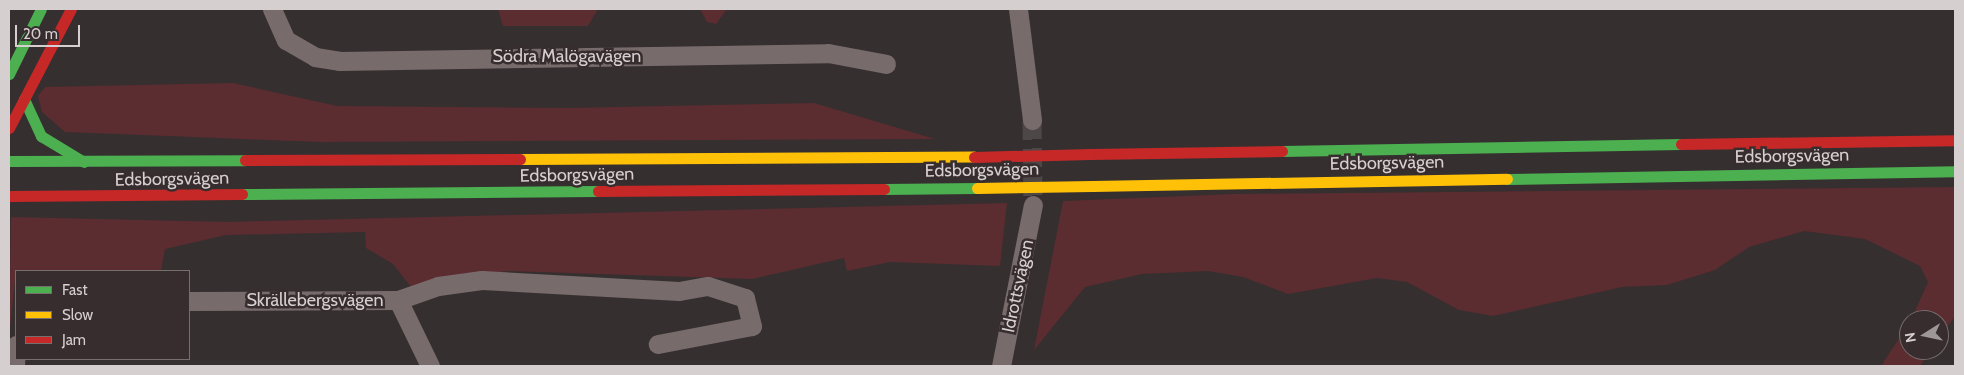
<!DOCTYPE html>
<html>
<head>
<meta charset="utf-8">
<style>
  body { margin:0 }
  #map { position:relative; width:1964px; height:375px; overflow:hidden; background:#352f30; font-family:Cabin,sans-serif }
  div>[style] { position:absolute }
  .green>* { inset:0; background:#5b2c30 }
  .street-tunnel>* { height:19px; margin-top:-9.5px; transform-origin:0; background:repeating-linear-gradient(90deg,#4d4748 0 19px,transparent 0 28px) }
  .street>* { height:19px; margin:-9.5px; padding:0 9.5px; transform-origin:9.5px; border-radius:9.5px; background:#786b6c }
  .fast>* { height:11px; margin:-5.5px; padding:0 5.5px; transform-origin:5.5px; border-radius:5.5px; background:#4caf50 }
  .slow>* { height:11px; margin:-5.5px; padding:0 5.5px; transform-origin:5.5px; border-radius:5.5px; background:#ffc107 }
  .jam>* { height:11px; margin:-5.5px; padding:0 5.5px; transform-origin:5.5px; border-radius:5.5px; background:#c62828 }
  .slow-bridge>* { height:11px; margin:-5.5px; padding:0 5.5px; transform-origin:5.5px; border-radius:5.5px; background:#ffc107 }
  .jam-bridge>* { height:11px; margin:-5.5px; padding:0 5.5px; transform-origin:5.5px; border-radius:5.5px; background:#c62828 }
  span { translate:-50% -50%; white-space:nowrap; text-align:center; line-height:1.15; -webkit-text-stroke:5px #372d2e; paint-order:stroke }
  .street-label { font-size:18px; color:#d6cfcf }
  .frame { position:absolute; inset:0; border:10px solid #d6cfcf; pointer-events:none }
  .legend { position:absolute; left:15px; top:270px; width:175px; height:90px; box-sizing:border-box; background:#372d2e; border:1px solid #776e6e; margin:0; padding:6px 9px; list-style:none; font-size:15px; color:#d6cfcf }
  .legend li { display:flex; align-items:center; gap:10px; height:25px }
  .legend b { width:25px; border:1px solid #776e6e }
  .north { position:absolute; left:1899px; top:310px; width:50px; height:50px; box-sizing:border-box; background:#372d2e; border:1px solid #776e6e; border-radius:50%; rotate:260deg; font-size:14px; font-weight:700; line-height:20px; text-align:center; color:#d6cfcf }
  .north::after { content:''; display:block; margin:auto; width:18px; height:22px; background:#9e9797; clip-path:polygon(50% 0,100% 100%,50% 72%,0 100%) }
  .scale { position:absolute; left:15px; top:25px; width:65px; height:22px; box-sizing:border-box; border:2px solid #d6cfcf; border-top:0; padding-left:6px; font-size:15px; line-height:18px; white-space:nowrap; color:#d6cfcf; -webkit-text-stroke:4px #372d2e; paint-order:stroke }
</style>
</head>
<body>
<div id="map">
  <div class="green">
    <i style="clip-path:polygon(498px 9px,598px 9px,588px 26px,503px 26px)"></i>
    <i style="clip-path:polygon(700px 9px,727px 9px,716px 24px,707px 22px)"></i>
    <i style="clip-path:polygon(233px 83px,337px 106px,569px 108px,814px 103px,935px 139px,321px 142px,65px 132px,42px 112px,38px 96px,45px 87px)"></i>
    <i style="clip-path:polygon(1955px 187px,1955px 316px,1939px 338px,1939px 320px,1911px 320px,1928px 282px,1920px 266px,1865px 239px,1804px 231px,1749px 247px,1715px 270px,1667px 285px,1622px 287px,1493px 316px,1459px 310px,1407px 282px,1377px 278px,1288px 294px,1243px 277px,1208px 271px,1142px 274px,1085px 287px,1034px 350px,1063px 201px,1233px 194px)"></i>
    <i style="clip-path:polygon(1007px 203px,1000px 266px,890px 262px,847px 271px,844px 258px,752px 279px,506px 271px,411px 287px,393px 264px,366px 248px,365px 232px,226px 235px,165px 249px,161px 271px,16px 271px,9px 338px,11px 217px,228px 222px)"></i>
    <i style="clip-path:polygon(1909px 323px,1909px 350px,1931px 350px,1920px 366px,1881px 366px)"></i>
  </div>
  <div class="street-tunnel">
    <i style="left:1032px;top:120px;width:79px;rotate:89.3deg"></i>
  </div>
  <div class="street">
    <i style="left:272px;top:9px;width:34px;rotate:66deg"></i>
    <i style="left:286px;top:40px;width:34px;rotate:30deg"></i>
    <i style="left:315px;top:57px;width:24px;rotate:9deg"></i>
    <i style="left:339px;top:61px;width:489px;rotate:-0.9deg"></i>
    <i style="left:828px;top:53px;width:59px;rotate:10.7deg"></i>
    <i style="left:1018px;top:9px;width:112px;rotate:82.8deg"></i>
    <i style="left:398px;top:300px;width:42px;rotate:-19.3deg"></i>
    <i style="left:438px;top:286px;width:44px;rotate:-7.8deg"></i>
    <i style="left:482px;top:280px;width:197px;rotate:3.2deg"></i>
    <i style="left:679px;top:291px;width:29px;rotate:-10deg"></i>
    <i style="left:708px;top:286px;width:39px;rotate:18deg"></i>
    <i style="left:745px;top:298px;width:29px;rotate:76deg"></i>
    <i style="left:752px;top:326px;width:96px;rotate:169.2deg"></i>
    <i style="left:189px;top:301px;width:209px;rotate:-0.3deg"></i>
    <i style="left:398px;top:300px;width:73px;rotate:64.1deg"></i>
    <i style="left:15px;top:366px;width:21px;rotate:-87deg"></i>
    <i style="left:1001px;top:366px;width:164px;rotate:-78.8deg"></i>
  </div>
  <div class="fast">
    <i style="left:9px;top:74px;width:72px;rotate:-63.8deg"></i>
    <i style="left:24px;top:99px;width:41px;rotate:65.3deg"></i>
    <i style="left:41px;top:136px;width:50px;rotate:31.2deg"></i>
    <i style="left:1282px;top:151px;width:399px;rotate:-1deg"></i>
    <i style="left:9px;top:161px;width:236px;rotate:-0.2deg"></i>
    <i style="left:1507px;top:179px;width:448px;rotate:-1deg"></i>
    <i style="left:884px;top:189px;width:93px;rotate:-0.6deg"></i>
    <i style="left:242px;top:194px;width:356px;rotate:-0.5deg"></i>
  </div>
  <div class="slow">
    <i style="left:520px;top:159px;width:454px;rotate:-0.3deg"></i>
    <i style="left:1092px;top:186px;width:415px;rotate:-1deg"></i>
  </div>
  <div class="jam">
    <i style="left:9px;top:128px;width:134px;rotate:-62.5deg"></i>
    <i style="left:1681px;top:144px;width:274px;rotate:-0.8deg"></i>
    <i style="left:1090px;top:154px;width:192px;rotate:-0.9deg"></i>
    <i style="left:245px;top:160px;width:275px;rotate:-0.2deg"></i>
    <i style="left:598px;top:191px;width:286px;rotate:-0.4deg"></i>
    <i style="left:9px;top:196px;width:233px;rotate:-0.5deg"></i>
  </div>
  <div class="slow-bridge">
    <i style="left:977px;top:188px;width:115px;rotate:-1deg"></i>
  </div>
  <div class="jam-bridge">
    <i style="left:974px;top:157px;width:116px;rotate:-1.5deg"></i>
  </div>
  <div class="street-label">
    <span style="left:567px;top:56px">Södra Malögavägen</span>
    <span style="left:1792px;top:156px;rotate:-1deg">Edsborgsvägen</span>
    <span style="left:1387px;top:163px;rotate:-1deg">Edsborgsvägen</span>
    <span style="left:982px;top:170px;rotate:-1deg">Edsborgsvägen</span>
    <span style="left:577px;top:175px;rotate:-1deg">Edsborgsvägen</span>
    <span style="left:172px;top:179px;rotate:-1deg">Edsborgsvägen</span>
    <span style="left:1018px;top:286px;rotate:-78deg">Idrottsvägen</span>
    <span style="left:315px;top:300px">Skrällebergsvägen</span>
  </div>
  <div class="frame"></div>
  <ul class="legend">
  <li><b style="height:6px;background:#4caf50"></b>Fast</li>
  <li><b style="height:6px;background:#ffc107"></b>Slow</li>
  <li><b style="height:6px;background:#c62828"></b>Jam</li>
  </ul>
  <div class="north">N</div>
  <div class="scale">20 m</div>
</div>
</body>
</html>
